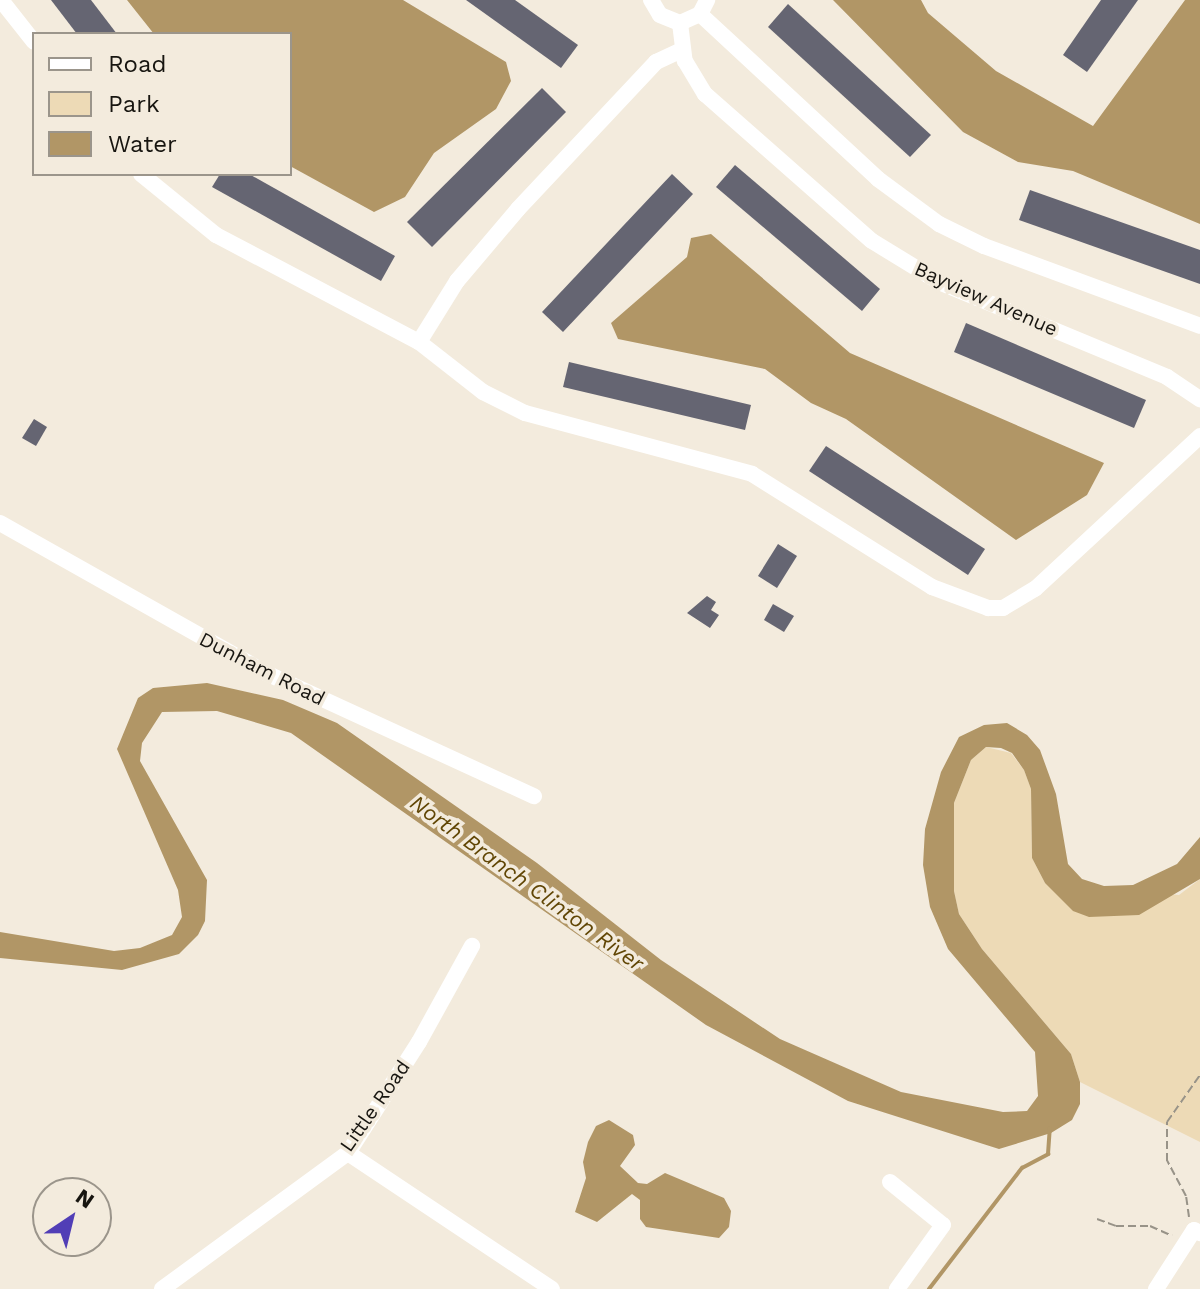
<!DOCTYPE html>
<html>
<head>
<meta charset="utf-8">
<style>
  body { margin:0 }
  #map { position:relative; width:1200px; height:1289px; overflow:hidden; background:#f3ebdd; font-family:"Work Sans",sans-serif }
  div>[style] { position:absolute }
  .green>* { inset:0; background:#eddab6 }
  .water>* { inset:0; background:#b19666 }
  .stream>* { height:4px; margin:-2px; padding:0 2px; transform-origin:2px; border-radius:2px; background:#b19666 }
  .building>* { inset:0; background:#656572 }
  .path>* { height:2px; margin-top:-1px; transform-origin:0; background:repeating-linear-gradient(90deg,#989388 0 8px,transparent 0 12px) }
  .minor>* { height:16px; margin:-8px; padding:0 8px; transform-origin:8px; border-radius:8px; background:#fff }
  span { translate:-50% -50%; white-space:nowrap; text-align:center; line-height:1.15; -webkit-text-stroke:7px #f3ebdd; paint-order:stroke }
  .street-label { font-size:20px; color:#171510 }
  .water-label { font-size:22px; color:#614605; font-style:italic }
  .legend { position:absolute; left:32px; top:32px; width:260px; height:144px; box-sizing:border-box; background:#f3ebdd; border:2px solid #9b958b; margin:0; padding:10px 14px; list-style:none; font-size:24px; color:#171510 }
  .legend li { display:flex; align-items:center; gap:16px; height:40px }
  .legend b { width:40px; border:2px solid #9b958b }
  .north { position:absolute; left:32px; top:1177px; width:80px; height:80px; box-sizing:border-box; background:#f3ebdd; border:2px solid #9b958b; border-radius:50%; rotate:35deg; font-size:22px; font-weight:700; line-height:32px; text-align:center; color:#171510 }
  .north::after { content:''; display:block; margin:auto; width:28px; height:36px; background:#513eb6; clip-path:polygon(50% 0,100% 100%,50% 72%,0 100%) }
</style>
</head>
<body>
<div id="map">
  <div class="green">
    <i style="clip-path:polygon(986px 747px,1011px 753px,1024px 770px,1031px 789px,1032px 858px,1045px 883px,1179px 895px,1200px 879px,1200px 1142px,1080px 1082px,1071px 1054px,982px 949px,959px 914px,954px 891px,954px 803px,971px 760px)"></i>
  </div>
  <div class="water">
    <i style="clip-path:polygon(127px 0,403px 0,506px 62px,511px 81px,496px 109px,434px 153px,405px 197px,374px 212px,290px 166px,290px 34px,154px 34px)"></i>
    <i style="clip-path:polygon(833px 0,921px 0,928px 13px,996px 71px,1093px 126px,1185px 0,1200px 0,1200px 224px,1073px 171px,1018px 162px,963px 132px)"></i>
    <i style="clip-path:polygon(711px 234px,850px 353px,1104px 463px,1087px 495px,1016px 540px,846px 419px,811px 403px,765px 369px,618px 339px,611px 323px,687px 257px,691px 238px)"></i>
    <i style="clip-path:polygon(207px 683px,283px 700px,337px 723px,537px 863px,661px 960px,780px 1039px,901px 1092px,1003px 1112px,1027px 1111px,1038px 1096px,1035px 1052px,948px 949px,930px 907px,923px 865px,925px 829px,941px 772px,959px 737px,984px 725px,1007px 723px,1027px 735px,1040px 750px,1056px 794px,1068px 864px,1082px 879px,1104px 886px,1133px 885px,1177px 864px,1200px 837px,1200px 879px,1139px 915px,1089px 917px,1073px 911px,1045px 883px,1032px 858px,1031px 789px,1024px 770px,1012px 753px,1001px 748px,986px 747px,971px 760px,954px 803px,954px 891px,959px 914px,982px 949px,1071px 1054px,1080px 1082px,1080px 1104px,1072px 1120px,1051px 1133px,999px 1149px,848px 1101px,706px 1025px,291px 733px,217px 711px,162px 712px,142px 743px,140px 761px,207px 880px,205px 921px,198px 935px,179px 954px,122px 970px,0 958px,0 932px,114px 951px,140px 948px,172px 935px,182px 917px,178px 890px,117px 749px,138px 698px,153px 688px)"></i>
    <i style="clip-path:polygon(609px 1120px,633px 1135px,635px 1145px,620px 1166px,638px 1183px,647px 1184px,665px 1173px,724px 1198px,731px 1211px,729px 1227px,719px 1238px,646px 1227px,640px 1219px,640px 1200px,632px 1194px,597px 1222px,575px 1212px,586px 1178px,583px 1162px,588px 1142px,596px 1126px)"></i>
  </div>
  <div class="stream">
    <i style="left:929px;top:1289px;width:153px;rotate:-52.5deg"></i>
    <i style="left:1022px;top:1168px;width:30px;rotate:-28deg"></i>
    <i style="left:1048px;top:1154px;width:26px;rotate:-86deg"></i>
  </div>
  <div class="building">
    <i style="clip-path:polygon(51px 0,91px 0,117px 34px,77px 34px)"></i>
    <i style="clip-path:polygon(466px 0,515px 0,578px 45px,561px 68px)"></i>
    <i style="clip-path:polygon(1101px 0,1138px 0,1087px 72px,1063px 55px)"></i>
    <i style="clip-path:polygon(788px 4px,931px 135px,910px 157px,768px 27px)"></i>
    <i style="clip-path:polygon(542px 88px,566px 112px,432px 247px,407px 222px)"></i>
    <i style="clip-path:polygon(735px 165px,880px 289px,862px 311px,716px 187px)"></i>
    <i style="clip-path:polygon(220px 174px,249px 174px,395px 256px,381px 281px,212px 187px)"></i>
    <i style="clip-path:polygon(672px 174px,693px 194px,563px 332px,542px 312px)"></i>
    <i style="clip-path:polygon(1030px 190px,1200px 250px,1200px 284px,1019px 220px)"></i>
    <i style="clip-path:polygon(966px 323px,1146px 400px,1134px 428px,954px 352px)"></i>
    <i style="clip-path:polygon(569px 362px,751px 405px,745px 430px,563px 387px)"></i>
    <i style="clip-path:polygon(34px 419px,47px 427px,36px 446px,22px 438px)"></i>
    <i style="clip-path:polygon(826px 446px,985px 549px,968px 575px,809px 471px)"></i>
    <i style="clip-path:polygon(778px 544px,797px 556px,777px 588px,758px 576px)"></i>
    <i style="clip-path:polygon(707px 596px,716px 602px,711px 610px,719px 615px,710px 628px,687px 613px)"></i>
    <i style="clip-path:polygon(773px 604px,794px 616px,784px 632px,764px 620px)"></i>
  </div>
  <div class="path">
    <i style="left:1189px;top:1217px;width:21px;rotate:-98deg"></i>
    <i style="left:1186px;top:1196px;width:40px;rotate:-118deg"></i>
    <i style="left:1167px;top:1161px;width:39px;rotate:-90deg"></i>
    <i style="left:1167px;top:1122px;width:57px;rotate:-54.9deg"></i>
    <i style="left:1097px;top:1219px;width:20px;rotate:20deg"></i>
    <i style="left:1116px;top:1226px;width:34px"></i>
    <i style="left:1150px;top:1226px;width:24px;rotate:24deg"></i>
  </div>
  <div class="minor">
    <i style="left:1px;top:0;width:53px;rotate:51.8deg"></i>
    <i style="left:651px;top:0;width:17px;rotate:59deg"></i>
    <i style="left:660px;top:15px;width:22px;rotate:22deg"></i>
    <i style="left:680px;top:23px;width:22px;rotate:-24deg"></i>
    <i style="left:700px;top:14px;width:16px;rotate:-63deg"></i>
    <i style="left:700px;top:14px;width:243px;rotate:42.8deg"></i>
    <i style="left:878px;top:179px;width:76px;rotate:36.4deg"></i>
    <i style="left:939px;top:224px;width:50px;rotate:26.1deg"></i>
    <i style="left:984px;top:246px;width:230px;rotate:20.3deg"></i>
    <i style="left:680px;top:23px;width:38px;rotate:83deg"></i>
    <i style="left:685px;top:61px;width:39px;rotate:59deg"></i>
    <i style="left:705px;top:94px;width:222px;rotate:41.4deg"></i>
    <i style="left:872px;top:241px;width:79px;rotate:31.5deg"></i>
    <i style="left:939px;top:282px;width:247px;rotate:22.6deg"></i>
    <i style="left:1167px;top:377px;width:40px;rotate:34deg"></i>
    <i style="left:141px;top:174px;width:97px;rotate:39.1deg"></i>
    <i style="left:216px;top:235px;width:229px;rotate:27.8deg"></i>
    <i style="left:419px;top:342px;width:72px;rotate:-58.1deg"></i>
    <i style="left:457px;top:281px;width:94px;rotate:-49.7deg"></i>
    <i style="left:518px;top:209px;width:202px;rotate:-46.8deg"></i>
    <i style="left:656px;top:62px;width:29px;rotate:-25deg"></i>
    <i style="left:419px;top:342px;width:81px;rotate:38deg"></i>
    <i style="left:483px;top:392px;width:47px;rotate:26.6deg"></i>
    <i style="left:525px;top:413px;width:235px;rotate:15deg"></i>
    <i style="left:752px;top:474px;width:213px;rotate:32.1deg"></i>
    <i style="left:932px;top:587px;width:60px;rotate:20.6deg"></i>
    <i style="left:988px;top:608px;width:15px"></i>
    <i style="left:1003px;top:608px;width:37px;rotate:-31deg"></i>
    <i style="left:1035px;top:589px;width:225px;rotate:-42.8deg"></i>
    <i style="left:0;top:523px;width:305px;rotate:29.4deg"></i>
    <i style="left:266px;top:673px;width:295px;rotate:24.7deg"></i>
    <i style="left:348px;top:1153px;width:245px;rotate:33.7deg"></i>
    <i style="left:890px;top:1182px;width:68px;rotate:39.1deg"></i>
    <i style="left:943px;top:1225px;width:79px;rotate:125.7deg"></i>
    <i style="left:162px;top:1289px;width:230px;rotate:-36.2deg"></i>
    <i style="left:348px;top:1153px;width:132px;rotate:-57.4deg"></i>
    <i style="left:419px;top:1042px;width:110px;rotate:-61.1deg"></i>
    <i style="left:1156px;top:1289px;width:70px;rotate:-57.2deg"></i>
    <i style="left:1194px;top:1230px;width:7px;rotate:27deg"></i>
  </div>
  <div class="street-label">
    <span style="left:986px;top:299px;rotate:24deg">Bayview Avenue</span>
    <span style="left:262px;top:669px;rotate:27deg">Dunham Road</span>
    <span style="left:375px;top:1106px;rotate:-55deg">Little Road</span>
  </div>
  <div class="water-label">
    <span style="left:527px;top:883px;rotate:36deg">North Branch Clinton River</span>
  </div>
  <ul class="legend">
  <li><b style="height:10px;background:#fff"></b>Road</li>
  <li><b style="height:22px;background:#eddab6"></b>Park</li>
  <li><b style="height:22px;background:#b19666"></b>Water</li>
  </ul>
  <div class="north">N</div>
</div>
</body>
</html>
